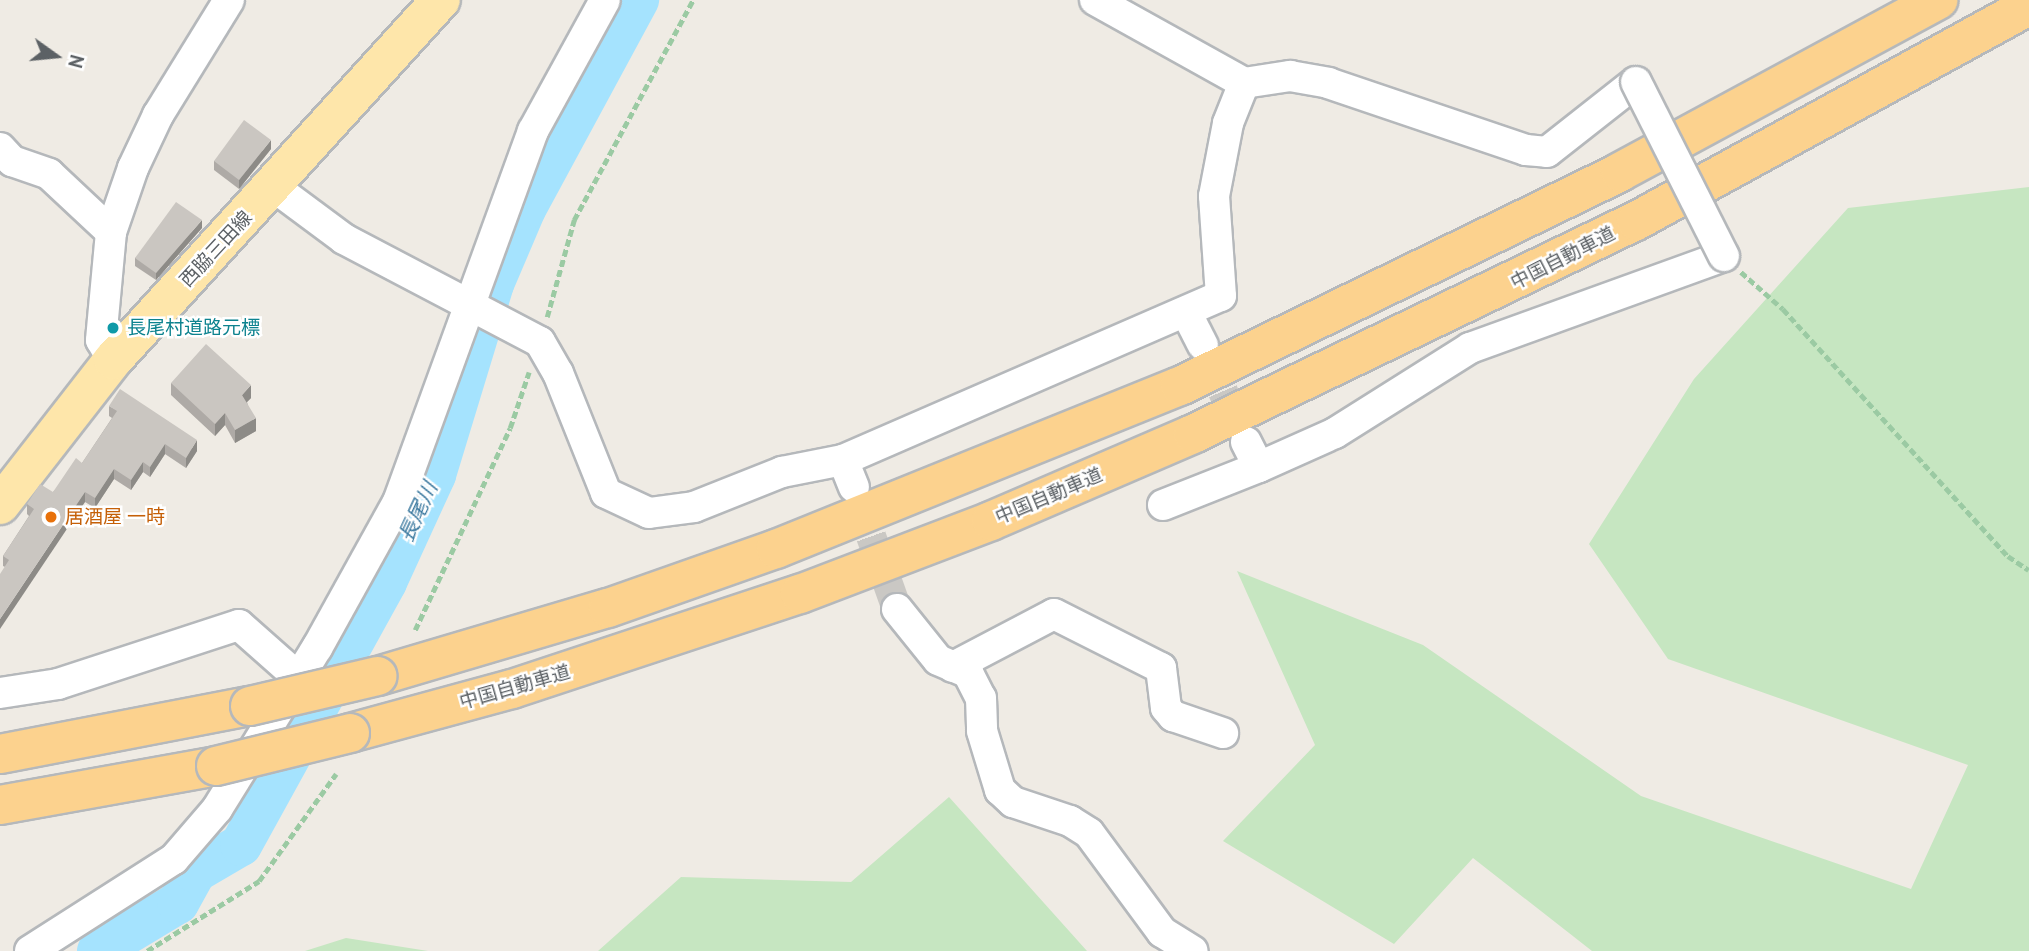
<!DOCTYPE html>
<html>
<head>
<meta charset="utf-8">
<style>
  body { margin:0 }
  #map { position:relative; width:2029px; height:951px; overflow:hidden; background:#efebe4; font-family:"PT Sans","Noto Sans JP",sans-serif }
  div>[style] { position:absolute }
  .green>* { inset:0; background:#c6e6c1 }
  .river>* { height:42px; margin:-21px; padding:0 21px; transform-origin:21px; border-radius:21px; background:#a5e3fe }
  .minor-tunnel>* { height:30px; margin-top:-15px; transform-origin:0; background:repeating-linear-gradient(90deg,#cac8c4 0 30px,transparent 0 45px) }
  .path>* { height:4.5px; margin-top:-2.25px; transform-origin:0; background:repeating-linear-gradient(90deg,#9bcaa3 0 7px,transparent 0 10.5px) }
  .roads { filter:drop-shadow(2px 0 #b5b8bb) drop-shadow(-2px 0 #b5b8bb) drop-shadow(0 2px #b5b8bb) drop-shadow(0 -2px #b5b8bb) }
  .minor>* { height:30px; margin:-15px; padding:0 15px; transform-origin:15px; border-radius:15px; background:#fff }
  .major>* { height:38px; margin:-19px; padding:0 19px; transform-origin:19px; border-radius:19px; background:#fee6aa }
  .highway>* { height:38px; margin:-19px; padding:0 19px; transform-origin:19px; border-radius:19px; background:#fcd28e }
  .bridges { filter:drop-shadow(2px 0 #b5b8bb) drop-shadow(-2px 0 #b5b8bb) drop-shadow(0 2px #b5b8bb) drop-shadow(0 -2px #b5b8bb) }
  .minor-bridge>* { height:30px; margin:-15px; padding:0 15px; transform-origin:15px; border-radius:15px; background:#fff }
  .highway-bridge>* { height:38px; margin:-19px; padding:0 19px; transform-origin:19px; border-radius:19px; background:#fcd28e }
  .wall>* { inset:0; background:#aeaaa6 }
  .shaded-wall>* { inset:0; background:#8d8b87 }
  .building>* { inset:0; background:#cac6c1 }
  .dots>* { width:19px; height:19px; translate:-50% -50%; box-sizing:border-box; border:4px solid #fff; border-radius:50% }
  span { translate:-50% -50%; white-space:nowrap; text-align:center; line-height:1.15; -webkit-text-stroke:5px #fff; paint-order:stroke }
  .street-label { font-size:19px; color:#5c6165 }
  .culture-label { font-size:19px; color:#0d838f }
  .left { translate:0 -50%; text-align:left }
  .food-label { font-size:19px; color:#c56008 }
  .water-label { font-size:21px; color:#3b799f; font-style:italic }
  .north { position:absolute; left:21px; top:21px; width:70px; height:70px; -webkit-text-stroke:5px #fff; paint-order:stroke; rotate:105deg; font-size:19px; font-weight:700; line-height:28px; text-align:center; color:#5c6165 }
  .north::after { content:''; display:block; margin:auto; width:24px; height:32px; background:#5c6165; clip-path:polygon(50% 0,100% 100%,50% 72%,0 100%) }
</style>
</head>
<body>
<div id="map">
  <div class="green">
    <i style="clip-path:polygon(2029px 187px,2029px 951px,1592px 951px,1473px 858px,1394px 944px,1223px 841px,1315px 745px,1237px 571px,1423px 645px,1641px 796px,1911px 889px,1968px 765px,1668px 659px,1589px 544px,1694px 379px,1848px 208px)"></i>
    <i style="clip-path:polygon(949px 797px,1087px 951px,598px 951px,681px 877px,851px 882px)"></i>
    <i style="clip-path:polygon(346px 938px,428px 951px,305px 951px)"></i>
  </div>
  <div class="river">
    <i style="left:98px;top:951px;width:93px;rotate:-31deg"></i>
    <i style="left:178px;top:903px;width:35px;rotate:-61deg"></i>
    <i style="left:195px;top:872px;width:53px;rotate:-30.4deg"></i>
    <i style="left:241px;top:845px;width:300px;rotate:-61.1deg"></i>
    <i style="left:386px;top:582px;width:118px;rotate:-65.4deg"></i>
    <i style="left:435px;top:475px;width:200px;rotate:-73.1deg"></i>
    <i style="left:493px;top:284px;width:82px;rotate:-66.9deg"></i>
    <i style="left:525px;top:209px;width:238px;rotate:-61.6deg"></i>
  </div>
  <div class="minor-tunnel">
    <i style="left:1205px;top:350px;width:90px;rotate:66.6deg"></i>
    <i style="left:856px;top:494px;width:122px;rotate:70.4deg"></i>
  </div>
  <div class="path">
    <i style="left:1741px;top:272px;width:56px;rotate:41.4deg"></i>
    <i style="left:1783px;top:309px;width:334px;rotate:47.7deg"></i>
    <i style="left:2008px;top:556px;width:25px;rotate:34deg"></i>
    <i style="left:547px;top:317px;width:101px;rotate:-74.4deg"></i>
    <i style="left:574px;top:220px;width:250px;rotate:-61.6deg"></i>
    <i style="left:415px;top:630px;width:223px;rotate:-64.8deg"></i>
    <i style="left:510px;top:428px;width:59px;rotate:-71.3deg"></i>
    <i style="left:147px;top:951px;width:132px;rotate:-32deg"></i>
    <i style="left:259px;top:881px;width:132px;rotate:-54.3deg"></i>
  </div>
  <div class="roads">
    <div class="minor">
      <i style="left:1095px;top:0;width:171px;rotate:29.1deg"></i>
      <i style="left:0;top:148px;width:18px;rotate:47deg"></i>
      <i style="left:12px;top:161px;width:39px;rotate:19deg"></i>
      <i style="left:49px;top:174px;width:85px;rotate:43.1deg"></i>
      <i style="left:274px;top:187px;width:87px;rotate:36.6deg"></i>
      <i style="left:344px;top:239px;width:221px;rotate:27.7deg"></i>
      <i style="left:540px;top:342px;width:36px;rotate:60deg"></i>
      <i style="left:558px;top:373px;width:129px;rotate:68.2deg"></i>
      <i style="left:606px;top:493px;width:47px;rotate:24.9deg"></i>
      <i style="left:649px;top:513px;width:45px;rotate:-7.6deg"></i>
      <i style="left:694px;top:507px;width:95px;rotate:-21.7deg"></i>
      <i style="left:782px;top:472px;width:62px;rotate:-11.1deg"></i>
      <i style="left:843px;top:460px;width:412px;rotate:-23.5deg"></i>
      <i style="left:1221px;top:296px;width:100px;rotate:-94deg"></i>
      <i style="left:1214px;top:196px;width:74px;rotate:-79.1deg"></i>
      <i style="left:1228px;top:123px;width:43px;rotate:-68.2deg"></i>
      <i style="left:1244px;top:83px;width:47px;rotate:-8.7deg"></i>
      <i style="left:1290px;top:76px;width:39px;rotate:10deg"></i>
      <i style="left:1328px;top:83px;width:209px;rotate:18.7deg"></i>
      <i style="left:1526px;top:150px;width:21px;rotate:5deg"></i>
      <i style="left:1547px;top:152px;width:113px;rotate:-38.2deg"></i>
      <i style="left:1186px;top:312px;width:37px;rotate:63deg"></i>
      <i style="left:113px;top:360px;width:23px;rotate:-121deg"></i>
      <i style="left:101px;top:340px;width:108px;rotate:-84.7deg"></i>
      <i style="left:111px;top:232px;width:68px;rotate:-71deg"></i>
      <i style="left:133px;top:168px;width:59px;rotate:-64.7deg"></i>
      <i style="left:158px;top:115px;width:135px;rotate:-58.3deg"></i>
      <i style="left:1246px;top:442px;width:28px;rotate:63deg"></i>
      <i style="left:1259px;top:467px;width:83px;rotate:-24.1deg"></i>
      <i style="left:1335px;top:433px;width:160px;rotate:-32.2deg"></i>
      <i style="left:1470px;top:348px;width:270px;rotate:-19.9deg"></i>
      <i style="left:843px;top:460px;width:29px;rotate:68deg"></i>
      <i style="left:1163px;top:505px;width:103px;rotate:-21.6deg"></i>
      <i style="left:897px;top:609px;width:65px;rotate:51.2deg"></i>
      <i style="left:938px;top:660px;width:33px;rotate:23deg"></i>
      <i style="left:968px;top:673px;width:28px;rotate:63deg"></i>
      <i style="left:981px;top:698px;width:33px;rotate:88deg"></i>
      <i style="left:982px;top:731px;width:62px;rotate:73deg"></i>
      <i style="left:1000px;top:790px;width:18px;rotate:43deg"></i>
      <i style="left:1013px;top:802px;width:60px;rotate:18.4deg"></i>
      <i style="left:1070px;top:821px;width:22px;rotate:32deg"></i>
      <i style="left:1089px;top:833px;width:123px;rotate:53.6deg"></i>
      <i style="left:1162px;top:932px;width:36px;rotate:32deg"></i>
      <i style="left:953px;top:667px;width:114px;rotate:-27.7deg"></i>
      <i style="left:1054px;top:614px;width:120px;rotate:26.8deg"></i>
      <i style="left:1161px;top:668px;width:40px;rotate:82.9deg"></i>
      <i style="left:1166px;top:708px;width:11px;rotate:49deg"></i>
      <i style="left:1173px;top:716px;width:53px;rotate:18.8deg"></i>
      <i style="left:0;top:693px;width:59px;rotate:-8.8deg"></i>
      <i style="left:58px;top:684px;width:190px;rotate:-18.1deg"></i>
      <i style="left:239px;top:625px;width:80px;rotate:41.5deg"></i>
      <i style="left:30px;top:951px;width:171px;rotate:-32.6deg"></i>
      <i style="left:174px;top:859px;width:66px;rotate:-49.3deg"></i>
      <i style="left:217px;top:809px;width:190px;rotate:-58.2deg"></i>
      <i style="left:317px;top:648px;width:167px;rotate:-61deg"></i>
      <i style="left:398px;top:502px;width:395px;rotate:-70deg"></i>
      <i style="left:533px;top:131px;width:149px;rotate:-61.2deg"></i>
    </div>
    <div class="major">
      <i style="left:0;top:505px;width:184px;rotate:-52.1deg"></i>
      <i style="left:113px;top:360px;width:487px;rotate:-47.7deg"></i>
    </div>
    <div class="highway">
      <i style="left:378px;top:676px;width:240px;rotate:-16.5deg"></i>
      <i style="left:608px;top:608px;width:178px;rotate:-19.4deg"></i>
      <i style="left:776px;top:549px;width:436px;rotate:-22deg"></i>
      <i style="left:1180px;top:386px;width:489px;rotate:-25.9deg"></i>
      <i style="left:1620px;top:172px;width:362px;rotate:-28.4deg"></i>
      <i style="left:350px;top:733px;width:168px;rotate:-15.2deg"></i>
      <i style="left:512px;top:689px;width:303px;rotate:-18.3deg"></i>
      <i style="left:800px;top:594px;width:204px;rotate:-20.9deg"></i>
      <i style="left:991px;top:521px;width:220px;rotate:-23.3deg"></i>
      <i style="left:1193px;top:434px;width:492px;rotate:-25.7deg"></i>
      <i style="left:1636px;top:221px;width:448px;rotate:-28.7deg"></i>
      <i style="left:0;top:754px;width:255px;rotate:-10.9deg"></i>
      <i style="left:0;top:805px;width:219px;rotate:-10.2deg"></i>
    </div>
  </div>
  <div class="bridges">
    <div class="minor-bridge">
      <i style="left:1636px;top:82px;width:195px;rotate:63.2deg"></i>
    </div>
    <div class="highway-bridge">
      <i style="left:250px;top:706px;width:131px;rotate:-13.2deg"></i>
      <i style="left:216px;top:766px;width:138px;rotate:-13.8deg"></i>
    </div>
  </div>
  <div class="wall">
    <i style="clip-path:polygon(271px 149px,239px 189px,214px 170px,214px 161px)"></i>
    <i style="clip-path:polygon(202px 228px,156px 280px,135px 266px,135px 258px)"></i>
    <i style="clip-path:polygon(171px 383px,251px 398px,247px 402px,256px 431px,235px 443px,225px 425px,215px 436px,171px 395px)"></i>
    <i style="clip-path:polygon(109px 406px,197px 451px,186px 468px,165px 454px,150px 477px,143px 472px,131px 490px,114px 479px,95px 508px,85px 502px,5px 567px,3px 566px,3px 556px,29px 516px,27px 514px,27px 504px,53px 492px,82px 463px,112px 418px,109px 416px)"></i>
  </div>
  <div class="shaded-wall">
    <i style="clip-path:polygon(271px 140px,271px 149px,239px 189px,239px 180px)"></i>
    <i style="clip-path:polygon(202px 220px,202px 228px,156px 280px,156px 273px)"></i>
    <i style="clip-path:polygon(251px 385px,251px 398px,242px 407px,242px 395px)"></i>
    <i style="clip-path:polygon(225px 413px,225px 425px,215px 436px,215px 424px)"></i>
    <i style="clip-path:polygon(256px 418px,256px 431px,235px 443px,235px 430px)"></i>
    <i style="clip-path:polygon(197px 440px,197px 451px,186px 468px,186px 458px)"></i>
    <i style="clip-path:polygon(165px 444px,165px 454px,150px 477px,150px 467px)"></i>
    <i style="clip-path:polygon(143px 462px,143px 472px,131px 490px,131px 480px)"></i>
    <i style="clip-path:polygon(114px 469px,114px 479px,95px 508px,95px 498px)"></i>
    <i style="clip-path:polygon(85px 492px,85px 502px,0 629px,0 619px)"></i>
  </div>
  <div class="building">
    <i style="clip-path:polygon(244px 120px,271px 140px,239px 180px,214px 161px)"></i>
    <i style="clip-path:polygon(176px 202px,202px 220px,156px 273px,135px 258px)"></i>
    <i style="clip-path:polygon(206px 344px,251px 385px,242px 395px,256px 418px,235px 430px,225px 413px,215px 424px,171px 383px)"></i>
    <i style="clip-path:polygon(120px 389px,197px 440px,186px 458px,165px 444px,150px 467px,143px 462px,131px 480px,114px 469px,95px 498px,85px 492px,0 619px,0 574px,9px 560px,3px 556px,34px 509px,27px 504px,40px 484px,53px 492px,76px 458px,82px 463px,117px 411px,109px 406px)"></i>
  </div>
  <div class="dots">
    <i style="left:113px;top:328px;background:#0f9aa8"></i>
    <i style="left:51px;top:517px;background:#e8710a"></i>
  </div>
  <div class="street-label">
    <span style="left:216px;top:249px;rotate:-47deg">西脇三田線</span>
    <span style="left:1563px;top:258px;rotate:-27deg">中国自動車道</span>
    <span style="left:1049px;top:496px;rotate:-23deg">中国自動車道</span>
    <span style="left:515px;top:687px;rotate:-16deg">中国自動車道</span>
  </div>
  <div class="culture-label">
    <span class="left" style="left:127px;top:328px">長尾村道路元標</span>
  </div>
  <div class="food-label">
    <span class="left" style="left:65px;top:517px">居酒屋 一時</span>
  </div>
  <div class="water-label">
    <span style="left:418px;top:512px;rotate:-65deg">長尾川</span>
  </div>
  <div class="north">N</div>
</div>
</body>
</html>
